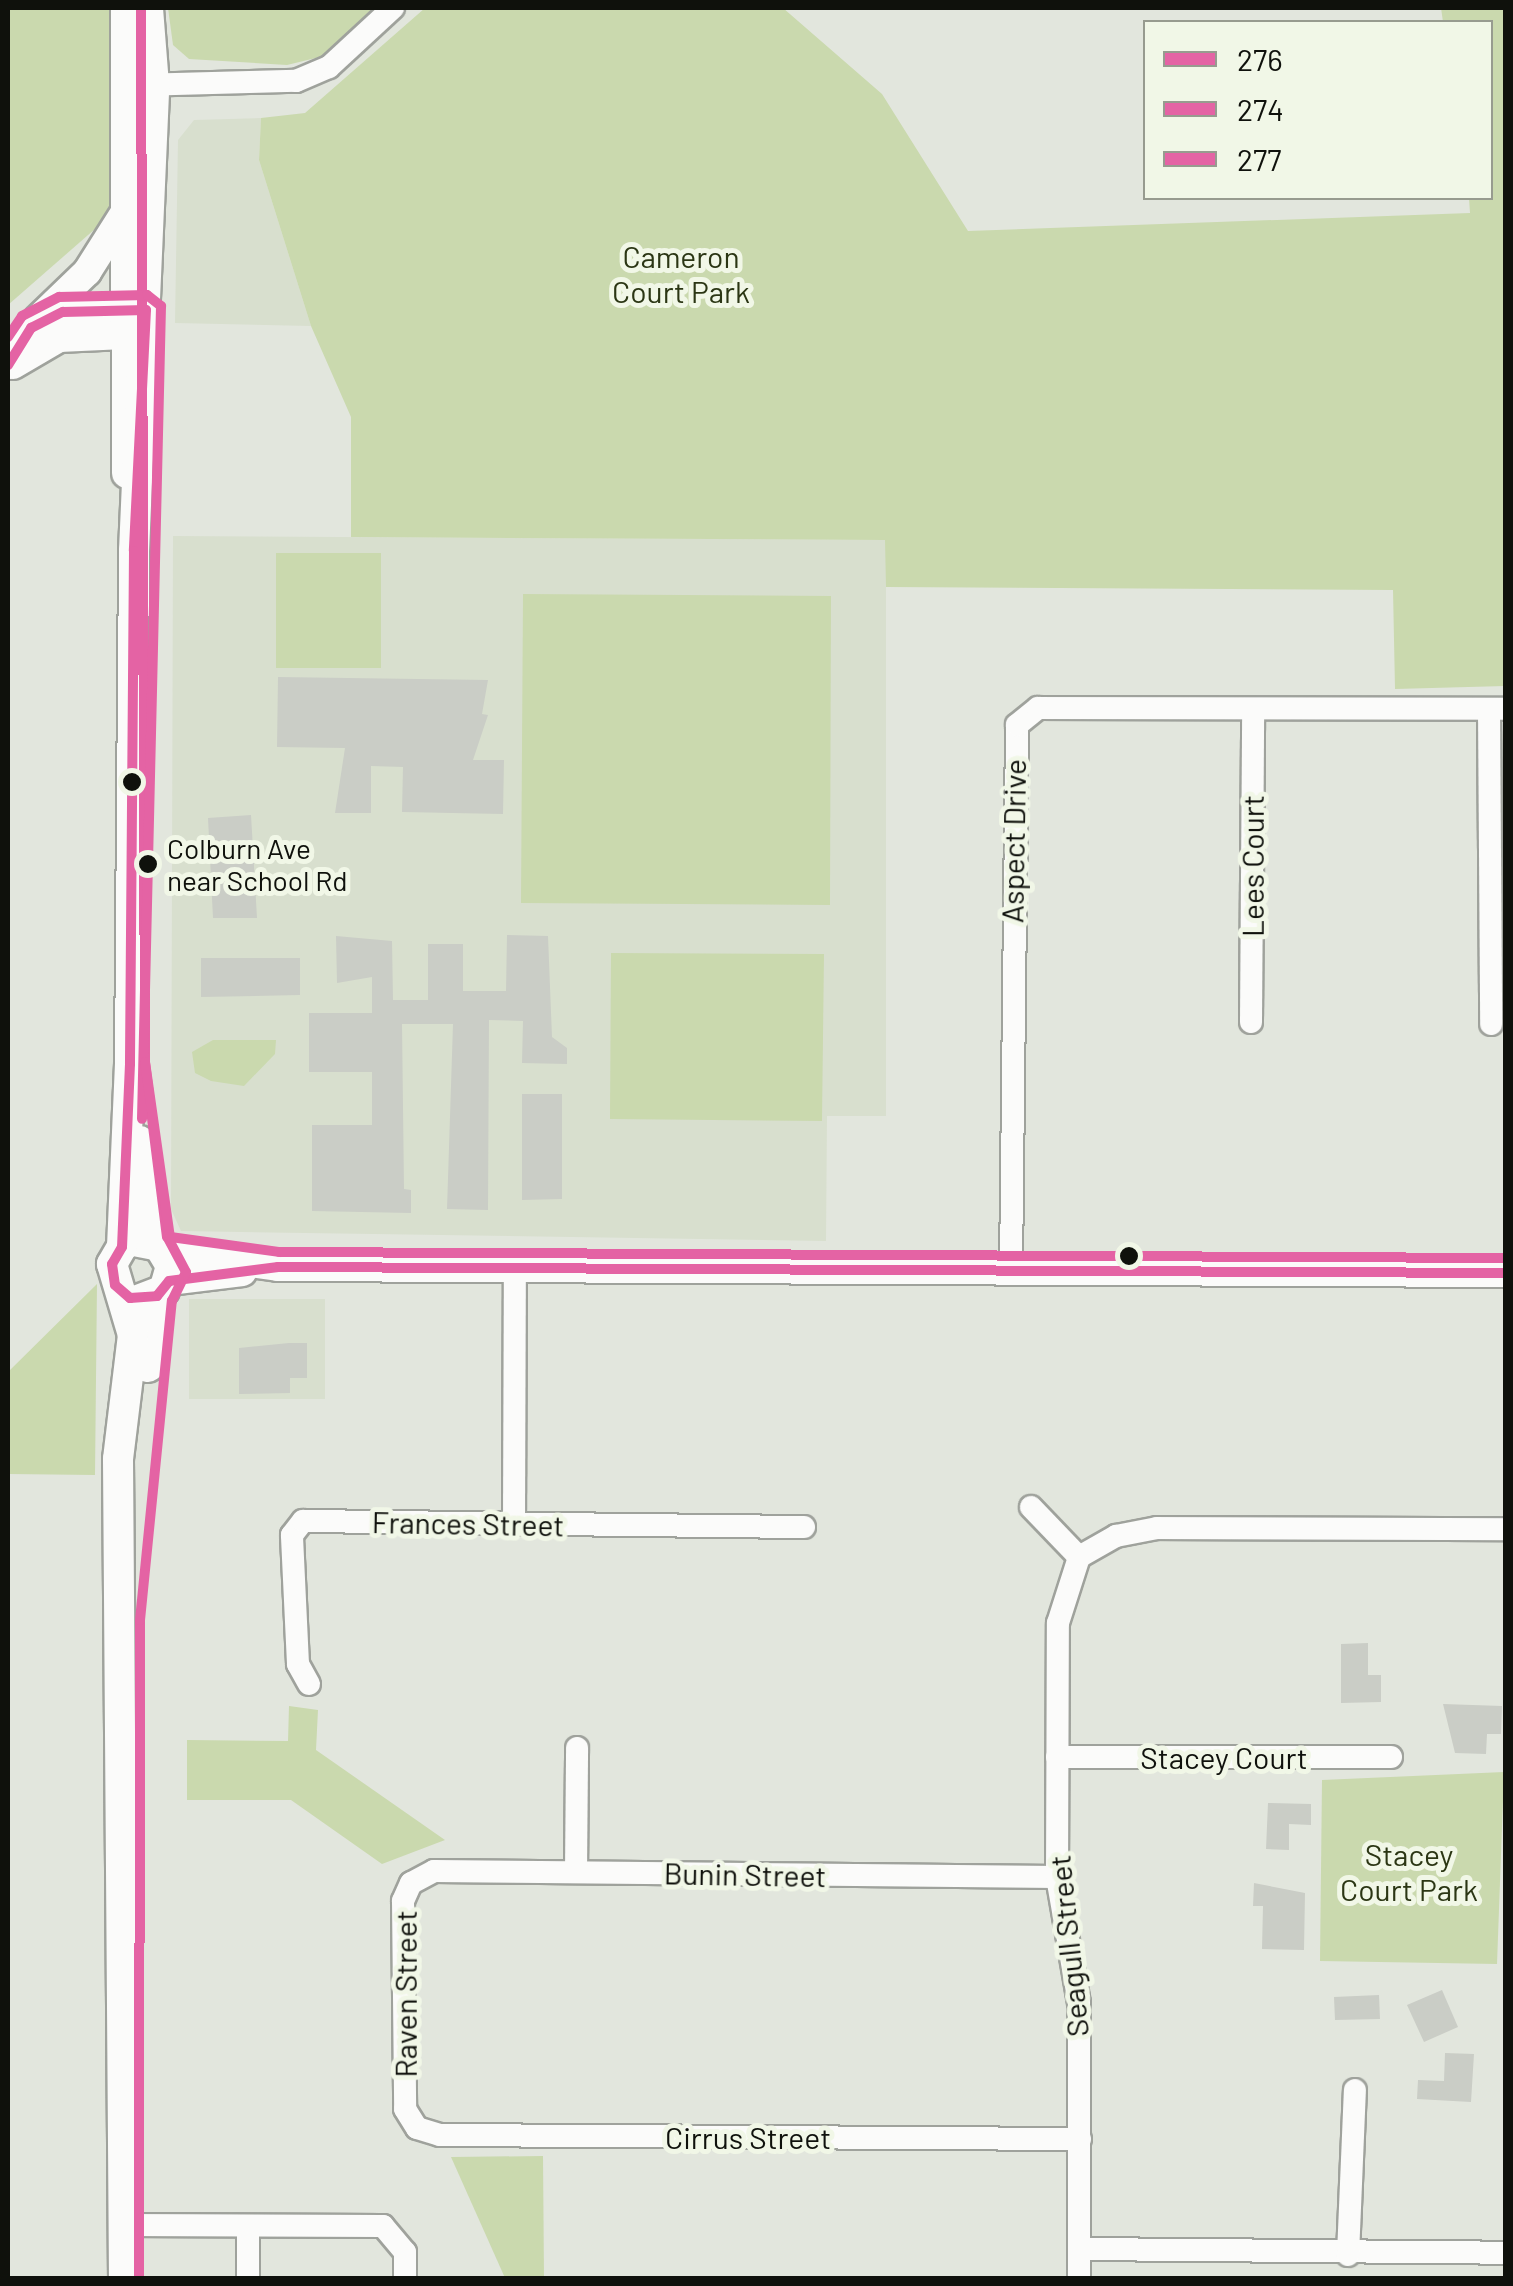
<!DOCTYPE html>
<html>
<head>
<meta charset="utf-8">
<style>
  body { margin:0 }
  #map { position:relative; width:1513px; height:2286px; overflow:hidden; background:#e2e6dd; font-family:Barlow,sans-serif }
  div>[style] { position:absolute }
  .built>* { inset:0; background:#d8dfce }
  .green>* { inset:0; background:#cad9ae }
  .building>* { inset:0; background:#cacdc6 }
  .roads { filter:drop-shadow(2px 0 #9fa29c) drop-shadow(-2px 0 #9fa29c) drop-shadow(0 2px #9fa29c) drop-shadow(0 -2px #9fa29c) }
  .minor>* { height:22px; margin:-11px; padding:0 11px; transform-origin:11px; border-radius:11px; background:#fbfbfa }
  .tertiary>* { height:28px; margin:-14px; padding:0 14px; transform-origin:14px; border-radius:14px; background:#fbfbfa }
  .secondary>* { height:30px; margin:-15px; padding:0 15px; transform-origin:15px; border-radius:15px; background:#fbfbfa }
  .bus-1>* { height:10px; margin:-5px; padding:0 5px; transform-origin:5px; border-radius:5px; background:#e463a4 }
  .bus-2>* { height:10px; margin:-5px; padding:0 5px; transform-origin:5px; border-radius:5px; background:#e463a4 }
  .bus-3>* { height:10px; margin:-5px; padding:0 5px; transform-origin:5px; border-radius:5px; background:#e463a4 }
  .dots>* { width:28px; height:28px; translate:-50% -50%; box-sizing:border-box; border:5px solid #f1f7e7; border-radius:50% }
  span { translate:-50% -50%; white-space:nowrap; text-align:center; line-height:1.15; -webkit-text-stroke:10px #f1f7e7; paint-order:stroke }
  .bus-label { font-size:28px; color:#0f110c }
  .left { translate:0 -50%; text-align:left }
  .park-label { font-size:30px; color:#2b3614 }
  .street-label { font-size:30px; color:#0f110c }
  .frame { position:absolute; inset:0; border:10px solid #0f110c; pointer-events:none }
  .legend { position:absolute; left:1143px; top:20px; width:350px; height:180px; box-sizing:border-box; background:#f1f7e7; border:2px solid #979b8f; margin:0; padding:12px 18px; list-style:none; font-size:30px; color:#0f110c }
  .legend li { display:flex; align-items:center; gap:20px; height:50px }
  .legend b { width:50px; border:2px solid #979b8f }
</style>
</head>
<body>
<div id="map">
  <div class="built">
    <i style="clip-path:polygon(261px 118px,259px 160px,311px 326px,175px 323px,178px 140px,194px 120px)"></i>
    <i style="clip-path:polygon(173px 536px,886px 540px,886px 1116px,827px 1116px,826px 1241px,181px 1231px,171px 1209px)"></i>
    <i style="clip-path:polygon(189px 1299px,325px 1299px,325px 1399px,189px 1399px)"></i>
  </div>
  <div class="green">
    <i style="clip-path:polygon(8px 8px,114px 8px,111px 215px,8px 305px)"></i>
    <i style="clip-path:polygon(168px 8px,379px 8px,328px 55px,287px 65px,189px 59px,173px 45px)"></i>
    <i style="clip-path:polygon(425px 8px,783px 8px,882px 94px,968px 231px,1470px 213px,1469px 198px,1490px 198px,1490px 22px,1443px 22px,1441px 8px,1505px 8px,1505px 686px,1395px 689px,1393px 590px,886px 587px,885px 540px,351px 537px,351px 417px,311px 326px,259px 160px,261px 118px,305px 113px)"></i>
    <i style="clip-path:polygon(276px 553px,381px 553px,381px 668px,276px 668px)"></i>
    <i style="clip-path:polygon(523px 594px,831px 596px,830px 905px,521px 903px)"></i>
    <i style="clip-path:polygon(611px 953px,824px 954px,822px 1121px,610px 1119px)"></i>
    <i style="clip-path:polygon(213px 1040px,276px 1040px,275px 1054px,244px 1086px,211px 1081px,195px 1073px,192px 1052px)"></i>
    <i style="clip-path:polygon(97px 1284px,95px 1475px,8px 1474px,8px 1485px,8px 1372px)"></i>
    <i style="clip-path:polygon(289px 1706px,318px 1710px,316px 1750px,445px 1840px,382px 1864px,291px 1800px,187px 1800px,187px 1740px,288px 1741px)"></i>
    <i style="clip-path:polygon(1504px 1772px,1497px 1964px,1320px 1961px,1322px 1780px)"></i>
    <i style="clip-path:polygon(543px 2156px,544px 2278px,505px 2278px,451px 2157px)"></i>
  </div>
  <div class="building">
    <i style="clip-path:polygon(278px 677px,488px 680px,482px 714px,488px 715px,473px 760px,504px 760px,503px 814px,402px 812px,403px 767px,371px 766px,371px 813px,335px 813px,345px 748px,277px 747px)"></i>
    <i style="clip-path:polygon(251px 815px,257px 918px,213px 918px,208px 818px)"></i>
    <i style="clip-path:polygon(507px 935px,548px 936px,552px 1037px,567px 1048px,567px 1064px,522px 1063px,523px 1021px,489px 1020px,488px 1210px,447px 1209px,453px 1024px,402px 1024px,404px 1189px,411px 1190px,411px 1213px,312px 1211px,312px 1125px,372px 1125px,372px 1072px,309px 1072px,309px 1013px,372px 1013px,372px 977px,337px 983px,336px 936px,392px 941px,393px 1000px,428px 1000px,428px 944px,463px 944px,463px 991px,506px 991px)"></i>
    <i style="clip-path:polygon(201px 958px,300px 958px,300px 995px,201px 997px)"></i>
    <i style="clip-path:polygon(522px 1094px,562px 1094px,562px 1199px,522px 1200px)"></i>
    <i style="clip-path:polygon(289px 1343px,307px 1343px,307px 1378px,290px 1378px,290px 1393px,239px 1394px,239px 1348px)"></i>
    <i style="clip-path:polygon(1368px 1643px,1368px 1675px,1381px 1675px,1381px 1702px,1341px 1703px,1341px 1644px)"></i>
    <i style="clip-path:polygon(1443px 1704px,1502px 1706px,1501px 1734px,1487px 1734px,1486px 1754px,1455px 1753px)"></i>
    <i style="clip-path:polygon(1268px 1803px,1311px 1804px,1311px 1825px,1289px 1824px,1289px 1850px,1266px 1849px)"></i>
    <i style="clip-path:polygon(1254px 1883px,1305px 1893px,1304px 1950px,1262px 1949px,1263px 1906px,1253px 1906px)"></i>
    <i style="clip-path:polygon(1442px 1990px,1458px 2027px,1424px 2042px,1407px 2005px)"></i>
    <i style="clip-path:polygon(1379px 1995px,1380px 2019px,1335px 2020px,1334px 1997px)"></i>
    <i style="clip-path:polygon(1445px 2053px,1474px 2054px,1471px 2102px,1417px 2099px,1418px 2080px,1444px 2081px)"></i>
  </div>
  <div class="roads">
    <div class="minor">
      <i style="left:138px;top:85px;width:158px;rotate:-1.5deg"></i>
      <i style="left:296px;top:81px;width:36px;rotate:-23deg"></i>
      <i style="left:329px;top:67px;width:87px;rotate:-42.7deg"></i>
      <i style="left:1489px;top:709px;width:315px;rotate:89.6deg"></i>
      <i style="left:1251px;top:1022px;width:312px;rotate:-89.6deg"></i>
      <i style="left:1011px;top:1271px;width:546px;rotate:-89.37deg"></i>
      <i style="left:1017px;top:725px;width:27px;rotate:-39deg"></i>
      <i style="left:1038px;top:708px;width:468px;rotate:0.1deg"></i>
      <i style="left:1031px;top:1507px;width:69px;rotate:46.2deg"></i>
      <i style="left:514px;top:1523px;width:254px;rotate:-89.8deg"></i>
      <i style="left:309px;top:1684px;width:23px;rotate:-119deg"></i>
      <i style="left:298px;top:1664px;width:129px;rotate:-92.7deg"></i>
      <i style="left:292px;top:1535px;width:18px;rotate:-52deg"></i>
      <i style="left:303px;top:1521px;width:501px;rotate:0.69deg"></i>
      <i style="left:1057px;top:1757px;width:334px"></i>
      <i style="left:576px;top:1872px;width:124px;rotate:-89.5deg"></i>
      <i style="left:1057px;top:1877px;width:623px;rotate:-179.45deg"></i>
      <i style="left:434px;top:1871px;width:26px;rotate:152deg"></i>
      <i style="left:411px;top:1883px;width:20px;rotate:114deg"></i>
      <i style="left:403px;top:1901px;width:208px;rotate:89.4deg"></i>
      <i style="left:405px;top:2109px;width:22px;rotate:58deg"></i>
      <i style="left:417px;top:2128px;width:24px;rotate:17deg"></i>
      <i style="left:440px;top:2135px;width:640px;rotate:0.36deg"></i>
      <i style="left:124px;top:2225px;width:259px;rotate:0.2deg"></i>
      <i style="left:383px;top:2226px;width:34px;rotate:50deg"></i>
      <i style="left:405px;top:2252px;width:26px;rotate:90deg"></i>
      <i style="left:248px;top:2226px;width:52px;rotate:90deg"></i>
      <i style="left:1079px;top:2249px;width:427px;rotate:0.5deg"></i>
      <i style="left:1348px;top:2255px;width:165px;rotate:-87.6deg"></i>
      <i style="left:1079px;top:2278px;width:275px;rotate:-90deg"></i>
      <i style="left:1079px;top:2003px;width:128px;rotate:-99.9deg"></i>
      <i style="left:1057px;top:1877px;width:254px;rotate:-89.8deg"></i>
      <i style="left:1058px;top:1623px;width:69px;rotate:-72.3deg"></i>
      <i style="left:1079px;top:1557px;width:43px;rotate:-29.6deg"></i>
      <i style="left:1116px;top:1536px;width:42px;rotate:-11deg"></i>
      <i style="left:1157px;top:1528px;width:349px;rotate:0.2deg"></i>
    </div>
    <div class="tertiary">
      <i style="left:38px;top:319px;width:68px;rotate:-43.8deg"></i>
      <i style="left:87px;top:272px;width:71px;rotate:-57.7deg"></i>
      <i style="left:8px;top:365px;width:44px;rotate:-58.1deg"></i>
      <i style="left:31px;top:328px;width:36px;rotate:-27deg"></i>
      <i style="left:63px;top:312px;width:83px;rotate:-1.4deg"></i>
      <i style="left:13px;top:365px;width:53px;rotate:-30.4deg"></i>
      <i style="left:59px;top:338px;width:87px;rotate:-2.6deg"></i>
      <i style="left:164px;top:1251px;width:115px;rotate:8deg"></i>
      <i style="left:278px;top:1267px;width:1228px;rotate:0.28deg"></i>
      <i style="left:169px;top:1281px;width:74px;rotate:-7deg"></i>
    </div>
    <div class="secondary">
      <i style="left:126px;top:8px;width:465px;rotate:89.9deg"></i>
      <i style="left:140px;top:1141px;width:102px;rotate:82.7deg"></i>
      <i style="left:134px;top:1241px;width:25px;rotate:11deg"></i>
      <i style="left:159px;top:1246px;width:23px;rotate:59deg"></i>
      <i style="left:171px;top:1266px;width:25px;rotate:106deg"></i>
      <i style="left:164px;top:1290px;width:28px;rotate:159deg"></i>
      <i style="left:148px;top:1367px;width:72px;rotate:-82.8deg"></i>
      <i style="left:124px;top:2278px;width:819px;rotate:-90.42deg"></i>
      <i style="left:118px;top:1459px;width:125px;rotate:-83.1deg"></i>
      <i style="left:133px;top:1335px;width:74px;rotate:-106.5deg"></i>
      <i style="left:112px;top:1264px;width:20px;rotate:-60deg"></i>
      <i style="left:122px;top:1247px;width:183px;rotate:-87.5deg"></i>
      <i style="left:130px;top:1064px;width:513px;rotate:-89.55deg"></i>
      <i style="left:134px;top:551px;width:466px;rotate:-87.5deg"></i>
      <i style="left:154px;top:85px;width:77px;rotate:-94.5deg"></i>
    </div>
  </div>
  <div class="bus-1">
    <i style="left:8px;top:365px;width:44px;rotate:-58.1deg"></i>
    <i style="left:31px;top:328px;width:36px;rotate:-27deg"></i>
    <i style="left:63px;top:312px;width:83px;rotate:-1.4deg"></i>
    <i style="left:146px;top:310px;width:241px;rotate:92.9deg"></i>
    <i style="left:134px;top:551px;width:513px;rotate:90.45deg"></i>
    <i style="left:130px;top:1064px;width:183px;rotate:92.5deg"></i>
    <i style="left:122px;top:1247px;width:20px;rotate:120deg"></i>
    <i style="left:112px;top:1264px;width:21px;rotate:82deg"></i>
    <i style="left:115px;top:1285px;width:20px;rotate:41deg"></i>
    <i style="left:130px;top:1298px;width:27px;rotate:-4deg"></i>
    <i style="left:157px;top:1296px;width:19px;rotate:-51deg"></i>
    <i style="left:169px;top:1281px;width:110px;rotate:-7.3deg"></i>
    <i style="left:278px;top:1267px;width:1228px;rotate:0.28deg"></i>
  </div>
  <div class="bus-2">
    <i style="left:139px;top:2278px;width:658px;rotate:-89.91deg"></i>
    <i style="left:140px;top:1620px;width:321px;rotate:-84.3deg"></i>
    <i style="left:172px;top:1301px;width:32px;rotate:-64deg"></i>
    <i style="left:186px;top:1272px;width:40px;rotate:-118deg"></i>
    <i style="left:167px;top:1237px;width:175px;rotate:-97.2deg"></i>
    <i style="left:145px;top:1063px;width:1055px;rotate:-90.22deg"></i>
  </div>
  <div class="bus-3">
    <i style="left:8px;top:337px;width:25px;rotate:-56deg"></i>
    <i style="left:22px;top:316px;width:42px;rotate:-27.2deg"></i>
    <i style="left:59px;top:297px;width:88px;rotate:-1.3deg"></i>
    <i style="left:147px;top:295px;width:18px;rotate:38deg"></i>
    <i style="left:161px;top:306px;width:813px;rotate:91.34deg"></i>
    <i style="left:145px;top:1062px;width:177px;rotate:81.9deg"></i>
    <i style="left:170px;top:1237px;width:110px;rotate:7.8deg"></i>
    <i style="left:279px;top:1252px;width:1227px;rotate:0.28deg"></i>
  </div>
  <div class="dots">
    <i style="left:132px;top:782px;background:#0f110c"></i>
    <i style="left:148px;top:864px;background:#0f110c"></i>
    <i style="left:1129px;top:1256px;background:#0f110c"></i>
  </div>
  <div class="bus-label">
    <span class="left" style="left:167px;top:864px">Colburn Ave<br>near School Rd</span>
  </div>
  <div class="park-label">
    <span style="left:681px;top:273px">Cameron<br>Court Park</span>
    <span style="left:1409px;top:1871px">Stacey<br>Court Park</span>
  </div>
  <div class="street-label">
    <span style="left:1013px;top:841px;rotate:-89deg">Aspect Drive</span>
    <span style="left:1252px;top:866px;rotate:-90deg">Lees Court</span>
    <span style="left:468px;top:1523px;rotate:1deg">Frances Street</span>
    <span style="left:1224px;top:1757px">Stacey Court</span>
    <span style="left:745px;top:1874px;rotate:1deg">Bunin Street</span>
    <span style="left:1068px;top:1946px;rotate:-96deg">Seagull Street</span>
    <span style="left:405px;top:1994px;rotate:-90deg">Raven Street</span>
    <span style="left:748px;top:2137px">Cirrus Street</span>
  </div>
  <div class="frame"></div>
  <ul class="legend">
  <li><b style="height:12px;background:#e463a4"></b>276</li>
  <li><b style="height:12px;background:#e463a4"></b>274</li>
  <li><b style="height:12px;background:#e463a4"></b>277</li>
  </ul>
</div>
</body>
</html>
